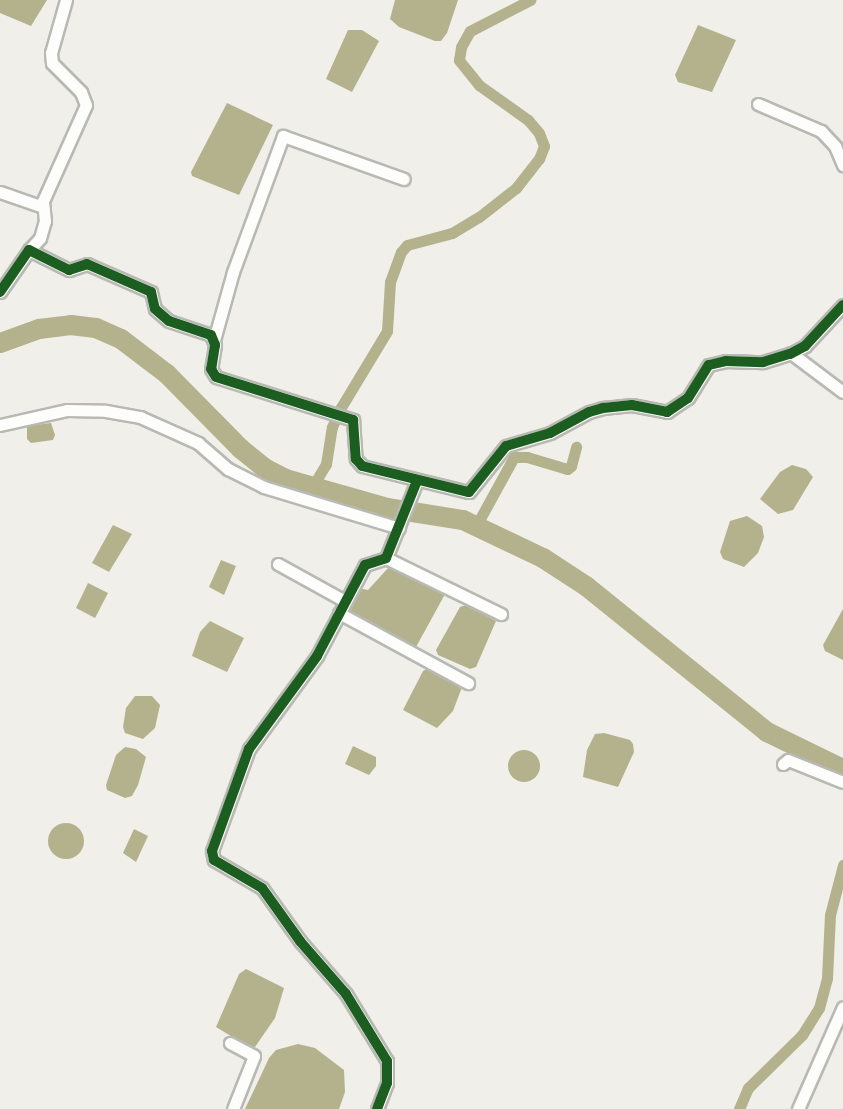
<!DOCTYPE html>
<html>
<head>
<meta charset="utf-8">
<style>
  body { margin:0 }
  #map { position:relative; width:843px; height:1109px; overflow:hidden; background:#f0efe9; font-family:Merriweather,serif }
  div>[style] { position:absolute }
  .water>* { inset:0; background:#b4b28c }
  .round { border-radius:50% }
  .canal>* { height:11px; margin:-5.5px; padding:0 5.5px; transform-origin:5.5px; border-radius:5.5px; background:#b4b28c }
  .river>* { height:20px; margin:-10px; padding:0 10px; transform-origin:10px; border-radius:10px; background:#b4b28c }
  .roads { filter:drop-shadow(2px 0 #b9b9b4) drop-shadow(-2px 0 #b9b9b4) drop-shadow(0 2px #b9b9b4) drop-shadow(0 -2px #b9b9b4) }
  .minor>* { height:11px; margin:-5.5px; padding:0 5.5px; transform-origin:5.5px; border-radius:5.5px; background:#fdfdfc }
  .cycleway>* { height:10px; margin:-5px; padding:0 5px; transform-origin:5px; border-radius:5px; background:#1b5e20 }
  span { translate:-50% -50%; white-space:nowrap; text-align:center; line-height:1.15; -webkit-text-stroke:7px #fff; paint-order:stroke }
</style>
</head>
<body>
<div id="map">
  <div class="water">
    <i style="clip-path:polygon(0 0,47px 0,31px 26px,0 13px)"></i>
    <i style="clip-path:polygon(395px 0,458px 0,447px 33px,441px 41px,435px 41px,399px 27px,390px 19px)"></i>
    <i style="clip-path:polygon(698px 25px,736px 40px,712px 92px,678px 82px,675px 75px)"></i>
    <i style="clip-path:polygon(348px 30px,362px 30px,379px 41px,352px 92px,326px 79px)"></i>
    <i style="clip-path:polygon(227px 103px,273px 125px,239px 195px,192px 176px,191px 172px)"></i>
    <i style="clip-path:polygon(51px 423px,55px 435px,53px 440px,31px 443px,27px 439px,27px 426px)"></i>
    <i style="clip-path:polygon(792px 465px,806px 469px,813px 477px,793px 510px,778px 514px,760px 499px,780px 472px)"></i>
    <i style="clip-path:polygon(747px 516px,762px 526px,764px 537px,758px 553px,744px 567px,723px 559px,720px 552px,730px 521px)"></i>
    <i style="clip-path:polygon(113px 525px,132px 534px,109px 572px,92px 563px)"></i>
    <i style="clip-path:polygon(221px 560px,236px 566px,224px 595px,209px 587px)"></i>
    <i style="clip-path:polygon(388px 568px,443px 592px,444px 596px,416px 647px,347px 613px,358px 588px,368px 590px)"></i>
    <i style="clip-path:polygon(88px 583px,108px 593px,95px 618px,76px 608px)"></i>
    <i style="clip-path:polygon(466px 605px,496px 621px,476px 667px,470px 669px,438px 655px,436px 650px,460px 607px)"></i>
    <i style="clip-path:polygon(843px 609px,843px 660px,825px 651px,823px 645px)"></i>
    <i style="clip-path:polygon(210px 621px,244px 638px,227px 672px,192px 656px,200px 632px)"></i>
    <i style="clip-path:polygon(429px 668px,462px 687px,453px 711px,437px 728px,403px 710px,423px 671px)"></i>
    <i style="clip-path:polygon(135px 696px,152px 696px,160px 705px,155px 728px,143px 739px,125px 733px,123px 727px,126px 708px)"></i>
    <i style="clip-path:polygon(604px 733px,630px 740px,633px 744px,634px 752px,618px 787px,583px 777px,587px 750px,595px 734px)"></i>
    <i style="clip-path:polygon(353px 746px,376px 757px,376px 766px,369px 775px,345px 764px)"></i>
    <i style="clip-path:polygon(125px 747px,136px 749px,146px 757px,138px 785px,132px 796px,125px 798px,107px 790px,106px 785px,116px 755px)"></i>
    <i class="round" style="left:508px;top:750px;width:32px;height:32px"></i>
    <i class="round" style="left:48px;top:823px;width:36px;height:36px"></i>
    <i style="clip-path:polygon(134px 829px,148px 836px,136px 862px,123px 853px)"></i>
    <i style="clip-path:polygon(246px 969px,284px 988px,275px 1018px,255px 1047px,247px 1046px,216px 1027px,239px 974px)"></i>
    <i style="clip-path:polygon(298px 1044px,315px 1048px,344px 1070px,345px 1092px,339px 1109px,245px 1109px,269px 1058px,276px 1050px)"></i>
  </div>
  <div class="canal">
    <i style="left:314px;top:484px;width:23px;rotate:-59deg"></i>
    <i style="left:326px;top:464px;width:37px;rotate:-81deg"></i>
    <i style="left:332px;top:427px;width:20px;rotate:-66deg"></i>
    <i style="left:340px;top:409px;width:91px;rotate:-58.9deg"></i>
    <i style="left:387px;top:331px;width:49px;rotate:-86.5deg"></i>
    <i style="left:390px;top:282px;width:32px;rotate:-70deg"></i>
    <i style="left:401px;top:252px;width:9px;rotate:-49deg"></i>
    <i style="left:407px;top:245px;width:47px;rotate:-14.9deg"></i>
    <i style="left:452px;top:233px;width:31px;rotate:-31deg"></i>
    <i style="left:479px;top:217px;width:47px;rotate:-38.1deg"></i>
    <i style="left:516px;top:188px;width:37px;rotate:-52deg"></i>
    <i style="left:539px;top:159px;width:14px;rotate:-69deg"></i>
    <i style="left:544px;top:146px;width:14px;rotate:-111deg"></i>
    <i style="left:539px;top:133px;width:17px;rotate:-130deg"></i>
    <i style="left:528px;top:120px;width:60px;rotate:-144.5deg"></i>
    <i style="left:479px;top:85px;width:32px;rotate:-129deg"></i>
    <i style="left:459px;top:60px;width:13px;rotate:-81deg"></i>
    <i style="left:461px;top:47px;width:18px;rotate:-61deg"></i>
    <i style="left:470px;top:31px;width:68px;rotate:-27.3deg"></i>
    <i style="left:476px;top:526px;width:79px;rotate:-61.2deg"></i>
    <i style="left:514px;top:457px;width:13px"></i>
    <i style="left:527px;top:457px;width:42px;rotate:16.7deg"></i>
    <i style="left:567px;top:469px;width:5px;rotate:-37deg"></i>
    <i style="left:571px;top:466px;width:20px;rotate:-75deg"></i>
    <i style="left:739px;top:1109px;width:23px;rotate:-67deg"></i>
    <i style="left:748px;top:1088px;width:76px;rotate:-44.5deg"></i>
    <i style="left:802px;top:1035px;width:32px;rotate:-58deg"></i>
    <i style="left:819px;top:1008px;width:31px;rotate:-75deg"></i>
    <i style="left:827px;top:978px;width:63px;rotate:-87.3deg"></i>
    <i style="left:830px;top:915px;width:52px;rotate:-75.4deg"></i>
  </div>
  <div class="river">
    <i style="left:0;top:343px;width:41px;rotate:-19.7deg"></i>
    <i style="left:39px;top:329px;width:32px;rotate:-7deg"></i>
    <i style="left:71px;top:325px;width:25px;rotate:7deg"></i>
    <i style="left:96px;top:328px;width:27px;rotate:24deg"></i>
    <i style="left:121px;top:339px;width:58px;rotate:37.3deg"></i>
    <i style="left:167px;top:374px;width:105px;rotate:45.4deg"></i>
    <i style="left:241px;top:449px;width:32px;rotate:39deg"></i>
    <i style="left:266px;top:469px;width:22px;rotate:27deg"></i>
    <i style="left:286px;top:479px;width:105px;rotate:16deg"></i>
    <i style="left:387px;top:508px;width:77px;rotate:9deg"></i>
    <i style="left:463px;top:520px;width:89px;rotate:25.4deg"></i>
    <i style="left:543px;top:558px;width:51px;rotate:33.1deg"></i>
    <i style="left:586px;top:586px;width:233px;rotate:38.9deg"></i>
    <i style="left:767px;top:732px;width:85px;rotate:26deg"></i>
  </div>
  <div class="roads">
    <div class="minor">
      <i style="left:758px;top:104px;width:69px;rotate:23.2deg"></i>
      <i style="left:821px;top:131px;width:21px;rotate:47deg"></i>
      <i style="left:835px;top:146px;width:21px;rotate:67deg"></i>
      <i style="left:0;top:192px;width:46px;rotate:19.2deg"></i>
      <i style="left:29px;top:250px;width:16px;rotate:-47deg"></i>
      <i style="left:40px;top:238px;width:18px;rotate:-74deg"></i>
      <i style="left:45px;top:221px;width:20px;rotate:-96deg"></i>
      <i style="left:43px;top:201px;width:105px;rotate:-65.9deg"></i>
      <i style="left:86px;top:105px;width:14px;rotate:-111deg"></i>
      <i style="left:81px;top:92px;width:41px;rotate:-135deg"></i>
      <i style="left:52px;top:63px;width:10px;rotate:-96deg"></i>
      <i style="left:51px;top:53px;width:55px;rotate:-74.2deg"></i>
      <i style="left:0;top:292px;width:51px;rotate:-55.4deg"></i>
      <i style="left:29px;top:250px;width:45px;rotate:26.6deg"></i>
      <i style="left:69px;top:270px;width:19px;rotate:-18deg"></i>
      <i style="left:87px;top:264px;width:70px;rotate:23.6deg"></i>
      <i style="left:151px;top:292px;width:17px;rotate:77deg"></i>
      <i style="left:155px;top:309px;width:18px;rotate:41deg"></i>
      <i style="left:169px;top:321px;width:44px;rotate:18.4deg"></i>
      <i style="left:211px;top:335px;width:11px;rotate:68deg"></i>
      <i style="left:215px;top:345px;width:24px;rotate:99deg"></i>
      <i style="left:211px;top:369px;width:9px;rotate:58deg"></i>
      <i style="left:216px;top:377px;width:144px;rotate:17.4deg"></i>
      <i style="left:353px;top:420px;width:39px;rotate:86deg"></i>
      <i style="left:356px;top:459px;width:9px;rotate:49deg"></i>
      <i style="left:362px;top:466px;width:110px;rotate:13.7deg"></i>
      <i style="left:469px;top:492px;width:59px;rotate:-51.2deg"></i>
      <i style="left:506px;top:446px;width:46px;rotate:-16.5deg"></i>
      <i style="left:550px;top:433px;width:44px;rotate:-28.3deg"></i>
      <i style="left:589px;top:412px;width:15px;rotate:-16deg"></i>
      <i style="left:603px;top:408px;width:29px;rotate:-6deg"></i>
      <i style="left:632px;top:405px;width:36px;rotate:11deg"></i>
      <i style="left:667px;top:412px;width:25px;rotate:-34deg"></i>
      <i style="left:688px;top:398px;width:39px;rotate:-58deg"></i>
      <i style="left:709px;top:365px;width:17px;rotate:-13deg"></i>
      <i style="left:726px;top:361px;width:37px;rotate:2deg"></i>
      <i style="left:763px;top:362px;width:28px;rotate:-17deg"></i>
      <i style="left:790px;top:354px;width:17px;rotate:-28deg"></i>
      <i style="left:805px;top:346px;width:56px;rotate:-47.2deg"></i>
      <i style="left:214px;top:340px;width:71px;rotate:-74.4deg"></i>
      <i style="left:233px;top:272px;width:145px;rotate:-69.8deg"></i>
      <i style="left:283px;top:136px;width:128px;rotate:19.6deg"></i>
      <i style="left:791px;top:353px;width:65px;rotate:36.9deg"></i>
      <i style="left:0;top:425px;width:69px;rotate:-12.6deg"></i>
      <i style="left:67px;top:410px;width:39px;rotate:1deg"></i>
      <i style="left:106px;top:411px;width:35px;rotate:10deg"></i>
      <i style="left:140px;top:417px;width:64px;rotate:24.1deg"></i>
      <i style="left:198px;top:443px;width:40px;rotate:41deg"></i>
      <i style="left:228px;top:469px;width:40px;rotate:26.6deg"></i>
      <i style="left:264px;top:487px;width:141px;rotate:16.9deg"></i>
      <i style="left:386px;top:558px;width:128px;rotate:26deg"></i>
      <i style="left:278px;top:564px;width:77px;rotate:28.9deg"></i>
      <i style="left:339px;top:613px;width:147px;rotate:28.5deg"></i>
      <i style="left:783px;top:764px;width:6px;rotate:-39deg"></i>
      <i style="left:788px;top:760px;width:59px;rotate:21.8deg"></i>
      <i style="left:230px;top:1043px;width:27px;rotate:28deg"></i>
      <i style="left:254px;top:1056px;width:57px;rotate:111.6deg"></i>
      <i style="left:377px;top:1109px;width:28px;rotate:-69deg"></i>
      <i style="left:387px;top:1083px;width:22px;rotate:-90deg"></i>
      <i style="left:387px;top:1061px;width:79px;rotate:-121.5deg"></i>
      <i style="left:346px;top:994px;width:70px;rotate:-131deg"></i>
      <i style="left:300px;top:941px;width:65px;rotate:-125.6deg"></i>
      <i style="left:262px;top:888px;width:56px;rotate:-149.7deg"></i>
      <i style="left:214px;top:860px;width:9px;rotate:-103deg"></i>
      <i style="left:212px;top:851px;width:109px;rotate:-70.1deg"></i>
      <i style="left:249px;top:749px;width:115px;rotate:-53.8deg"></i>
      <i style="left:317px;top:656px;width:103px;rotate:-62.2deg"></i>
      <i style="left:365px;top:565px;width:22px;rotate:-18deg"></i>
      <i style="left:386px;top:558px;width:83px;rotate:-68.1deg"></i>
      <i style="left:798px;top:1109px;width:111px;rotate:-66.2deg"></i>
    </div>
  </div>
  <div class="cycleway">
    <i style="left:0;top:292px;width:51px;rotate:-55.4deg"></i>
    <i style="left:29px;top:250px;width:45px;rotate:26.6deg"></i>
    <i style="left:69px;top:270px;width:19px;rotate:-18deg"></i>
    <i style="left:87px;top:264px;width:70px;rotate:23.6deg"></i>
    <i style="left:151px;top:292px;width:17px;rotate:77deg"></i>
    <i style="left:155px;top:309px;width:18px;rotate:41deg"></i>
    <i style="left:169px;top:321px;width:44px;rotate:18.4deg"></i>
    <i style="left:211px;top:335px;width:11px;rotate:68deg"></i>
    <i style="left:215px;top:345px;width:24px;rotate:99deg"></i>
    <i style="left:211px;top:369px;width:9px;rotate:58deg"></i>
    <i style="left:216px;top:377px;width:144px;rotate:17.4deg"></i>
    <i style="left:353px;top:420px;width:39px;rotate:86deg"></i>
    <i style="left:356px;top:459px;width:9px;rotate:49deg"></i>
    <i style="left:362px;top:466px;width:110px;rotate:13.7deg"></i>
    <i style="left:469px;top:492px;width:59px;rotate:-51.2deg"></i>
    <i style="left:506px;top:446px;width:46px;rotate:-16.5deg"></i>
    <i style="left:550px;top:433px;width:44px;rotate:-28.3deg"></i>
    <i style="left:589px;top:412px;width:15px;rotate:-16deg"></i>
    <i style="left:603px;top:408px;width:29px;rotate:-6deg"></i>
    <i style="left:632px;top:405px;width:36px;rotate:11deg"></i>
    <i style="left:667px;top:412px;width:25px;rotate:-34deg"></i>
    <i style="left:688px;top:398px;width:39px;rotate:-58deg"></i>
    <i style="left:709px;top:365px;width:17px;rotate:-13deg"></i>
    <i style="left:726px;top:361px;width:37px;rotate:2deg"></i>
    <i style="left:763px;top:362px;width:28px;rotate:-17deg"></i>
    <i style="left:790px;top:354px;width:17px;rotate:-28deg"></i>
    <i style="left:805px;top:346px;width:56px;rotate:-47.2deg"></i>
    <i style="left:377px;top:1109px;width:28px;rotate:-69deg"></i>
    <i style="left:387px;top:1083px;width:22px;rotate:-90deg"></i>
    <i style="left:387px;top:1061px;width:79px;rotate:-121.5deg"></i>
    <i style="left:346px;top:994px;width:70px;rotate:-131deg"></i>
    <i style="left:300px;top:941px;width:65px;rotate:-125.6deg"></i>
    <i style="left:262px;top:888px;width:56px;rotate:-149.7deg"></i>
    <i style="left:214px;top:860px;width:9px;rotate:-103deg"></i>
    <i style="left:212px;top:851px;width:109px;rotate:-70.1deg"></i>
    <i style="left:249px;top:749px;width:115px;rotate:-53.8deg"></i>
    <i style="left:317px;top:656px;width:103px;rotate:-62.2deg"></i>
    <i style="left:365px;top:565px;width:22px;rotate:-18deg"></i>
    <i style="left:386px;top:558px;width:83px;rotate:-68.1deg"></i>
  </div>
</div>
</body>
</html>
